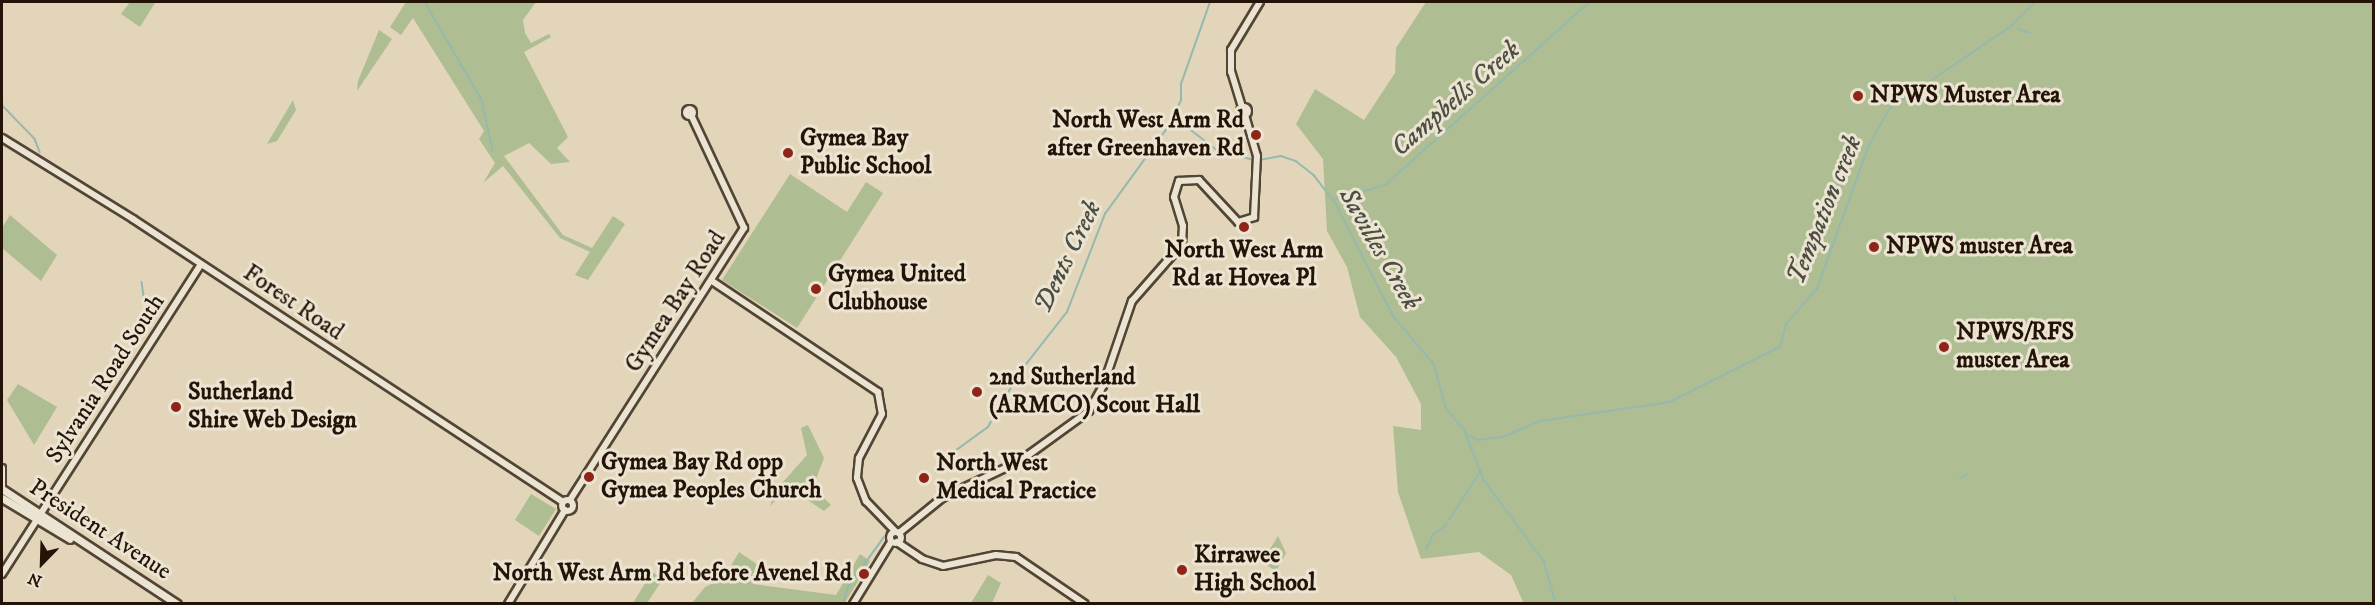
<!DOCTYPE html>
<html>
<head>
<meta charset="utf-8">
<style>
  body { margin:0 }
  #map { position:relative; width:2375px; height:605px; overflow:hidden; background:#e2d5b9; font-family:"IM FELL DW Pica",serif }
  div>[style] { position:absolute }
  .green>* { inset:0; background:#afbe92 }
  .stream>* { height:1.5px; margin:-0.75px; padding:0 0.75px; transform-origin:0.75px; border-radius:0.75px; background:#95b9ae }
  .roads { filter:drop-shadow(2px 0 #534434) drop-shadow(-2px 0 #534434) drop-shadow(0 2px #534434) drop-shadow(0 -2px #534434) }
  .tertiary>* { height:6px; margin:-3px; padding:0 3px; transform-origin:3px; border-radius:3px; background:#ece4d2 }
  .tertiary>.ring { margin:-3px; padding:0; box-sizing:content-box; background:none; border:6px solid #ece4d2; border-radius:50% }
  .secondary>* { height:7px; margin:-3.5px; padding:0 3.5px; transform-origin:3.5px; border-radius:3.5px; background:#ece4d2 }
  .dots>* { width:16px; height:16px; translate:-50% -50%; box-sizing:border-box; border:3px solid #ece4d2; border-radius:50% }
  span { translate:-50% -50%; white-space:nowrap; text-align:center; line-height:1.15; -webkit-text-stroke:6px #ece4d2; paint-order:stroke }
  .poi-label { font-size:24px; color:#231407; font-weight:700 }
  .left { translate:0 -50%; text-align:left }
  .right { translate:-100% -50%; text-align:right }
  .street-label { font-size:24px; color:#231407 }
  .water-label { font-size:26px; color:#4b4e41; font-style:italic }
  .frame { position:absolute; inset:0; border:3px solid #231407; pointer-events:none }
  .north { position:absolute; left:12px; top:533px; width:60px; height:60px; -webkit-text-stroke:4px #ece4d2; paint-order:stroke; rotate:203deg; font-size:16px; font-weight:700; line-height:24px; text-align:center; color:#231407 }
  .north::after { content:''; display:block; margin:auto; width:21px; height:27px; background:#231407; clip-path:polygon(50% 0,100% 100%,50% 72%,0 100%) }
</style>
</head>
<body>
<div id="map">
  <div class="green">
    <i style="clip-path:polygon(130px 2px,155px 3px,140px 27px,121px 14px)"></i>
    <i style="clip-path:polygon(406px 2px,536px 2px,523px 20px,525px 33px,531px 43px,549px 34px,551px 37px,524px 52px,568px 137px,557px 148px,570px 162px,551px 164px,529px 143px,504px 156px,563px 235px,592px 248px,613px 216px,625px 224px,588px 280px,575px 275px,590px 252px,560px 238px,503px 166px,483px 183px,495px 163px,479px 139px,484px 131px,413px 18px,401px 35px,390px 27px)"></i>
    <i style="clip-path:polygon(1426px 2px,2373px 2px,2373px 603px,1524px 604px,1511px 575px,1479px 552px,1421px 559px,1398px 492px,1393px 426px,1421px 430px,1421px 404px,1396px 357px,1360px 317px,1347px 267px,1327px 231px,1323px 159px,1296px 124px,1315px 89px,1364px 120px,1395px 73px,1396px 48px)"></i>
    <i style="clip-path:polygon(379px 30px,392px 39px,357px 91px,358px 81px)"></i>
    <i style="clip-path:polygon(293px 100px,296px 110px,277px 141px,267px 144px)"></i>
    <i style="clip-path:polygon(790px 174px,847px 212px,866px 182px,883px 193px,797px 328px,722px 280px)"></i>
    <i style="clip-path:polygon(10px 215px,57px 255px,41px 281px,2px 248px,2px 228px)"></i>
    <i style="clip-path:polygon(18px 384px,57px 407px,34px 445px,7px 400px)"></i>
    <i style="clip-path:polygon(808px 425px,824px 458px,813px 487px,831px 505px,824px 511px,797px 493px,791px 501px,781px 495px,770px 506px,776px 490px,807px 455px,801px 428px)"></i>
    <i style="clip-path:polygon(531px 494px,556px 509px,539px 536px,515px 520px)"></i>
    <i style="clip-path:polygon(1278px 536px,1286px 553px,1276px 571px,1262px 562px)"></i>
    <i style="clip-path:polygon(739px 552px,761px 567px,753px 584px,836px 595px,860px 554px,870px 561px,845px 603px,692px 603px,705px 587px,724px 578px)"></i>
    <i style="clip-path:polygon(652px 572px,663px 579px,647px 603px,633px 603px)"></i>
    <i style="clip-path:polygon(988px 575px,1001px 583px,992px 603px,971px 603px)"></i>
  </div>
  <div class="stream">
    <i style="left:425px;top:2px;width:113px;rotate:59.8deg"></i>
    <i style="left:482px;top:100px;width:51px;rotate:77.6deg"></i>
    <i style="left:2018px;top:29px;width:13px;rotate:18deg"></i>
    <i style="left:2px;top:93px;width:13px;rotate:86deg"></i>
    <i style="left:3px;top:106px;width:46px;rotate:45.9deg"></i>
    <i style="left:35px;top:139px;width:14px;rotate:69deg"></i>
    <i style="left:1173px;top:116px;width:56px;rotate:37.7deg"></i>
    <i style="left:1217px;top:150px;width:38px;rotate:15deg"></i>
    <i style="left:1259px;top:160px;width:22px;rotate:-10deg"></i>
    <i style="left:1281px;top:156px;width:16px;rotate:18deg"></i>
    <i style="left:1296px;top:161px;width:23px;rotate:38deg"></i>
    <i style="left:1314px;top:175px;width:39px;rotate:53deg"></i>
    <i style="left:1337px;top:206px;width:125px;rotate:62.8deg"></i>
    <i style="left:1394px;top:317px;width:62px;rotate:49.6deg"></i>
    <i style="left:1434px;top:364px;width:46px;rotate:74.7deg"></i>
    <i style="left:1446px;top:408px;width:30px;rotate:50deg"></i>
    <i style="left:1465px;top:431px;width:53px;rotate:68.8deg"></i>
    <i style="left:1484px;top:480px;width:101px;rotate:53.5deg"></i>
    <i style="left:1544px;top:561px;width:45px;rotate:74.4deg"></i>
    <i style="left:1333px;top:200px;width:54px;rotate:-16.1deg"></i>
    <i style="left:1385px;top:185px;width:275px;rotate:-41.8deg"></i>
    <i style="left:142px;top:282px;width:15px;rotate:82deg"></i>
    <i style="left:144px;top:297px;width:17px;rotate:40deg"></i>
    <i style="left:1466px;top:434px;width:13px;rotate:27deg"></i>
    <i style="left:1478px;top:440px;width:25px;rotate:-7deg"></i>
    <i style="left:1503px;top:437px;width:40px;rotate:-23.4deg"></i>
    <i style="left:1540px;top:421px;width:131px;rotate:-8.3deg"></i>
    <i style="left:1670px;top:402px;width:123px;rotate:-26.6deg"></i>
    <i style="left:1780px;top:347px;width:24px;rotate:-75deg"></i>
    <i style="left:1786px;top:324px;width:47px;rotate:-48.5deg"></i>
    <i style="left:1817px;top:289px;width:151px;rotate:-70.2deg"></i>
    <i style="left:1868px;top:147px;width:45px;rotate:-60.6deg"></i>
    <i style="left:1890px;top:108px;width:145px;rotate:-34deg"></i>
    <i style="left:2010px;top:27px;width:35px;rotate:-45deg"></i>
    <i style="left:936px;top:473px;width:16px;rotate:-60deg"></i>
    <i style="left:944px;top:459px;width:54px;rotate:-36deg"></i>
    <i style="left:988px;top:427px;width:64px;rotate:-59.8deg"></i>
    <i style="left:1020px;top:372px;width:76px;rotate:-51.9deg"></i>
    <i style="left:1067px;top:312px;width:105px;rotate:-68.8deg"></i>
    <i style="left:1105px;top:214px;width:107px;rotate:-54.1deg"></i>
    <i style="left:1168px;top:127px;width:30px;rotate:-64deg"></i>
    <i style="left:1181px;top:100px;width:16px;rotate:-90deg"></i>
    <i style="left:1181px;top:84px;width:87px;rotate:-70.5deg"></i>
    <i style="left:1960px;top:478px;width:7px;rotate:-27deg"></i>
    <i style="left:1449px;top:520px;width:59px;rotate:-56.9deg"></i>
    <i style="left:1426px;top:550px;width:17px;rotate:-65deg"></i>
    <i style="left:1433px;top:535px;width:18px;rotate:-38deg"></i>
    <i style="left:1955px;top:596px;width:8px;rotate:83deg"></i>
    <i style="left:843px;top:604px;width:18px;rotate:-74deg"></i>
    <i style="left:848px;top:587px;width:62px;rotate:-54.2deg"></i>
  </div>
  <div class="roads">
    <div class="tertiary">
      <i class="ring" style="left:1240px;top:107px;width:2px;height:2px"></i>
      <i style="left:1242px;top:107px;width:37px;rotate:-107deg"></i>
      <i style="left:1231px;top:72px;width:22px;rotate:-90deg"></i>
      <i style="left:1231px;top:50px;width:56px;rotate:-58.9deg"></i>
      <i class="ring" style="left:685.5px;top:108.5px;width:1px;height:1px"></i>
      <i style="left:2px;top:138px;width:154px;rotate:31.7deg"></i>
      <i style="left:133px;top:219px;width:515px;rotate:33.35deg"></i>
      <i style="left:712px;top:281px;width:200px;rotate:33.8deg"></i>
      <i style="left:878px;top:392px;width:22px;rotate:80deg"></i>
      <i style="left:882px;top:414px;width:50px;rotate:117.6deg"></i>
      <i style="left:859px;top:458px;width:20px;rotate:96deg"></i>
      <i style="left:857px;top:478px;width:25px;rotate:69deg"></i>
      <i style="left:866px;top:501px;width:42px;rotate:46deg"></i>
      <i style="left:2px;top:468px;width:18px;rotate:90deg"></i>
      <i class="ring" style="left:561.5px;top:499.5px;width:5px;height:5px"></i>
      <i style="left:570px;top:500px;width:323px;rotate:-57.4deg"></i>
      <i style="left:744px;top:228px;width:125px;rotate:-115.1deg"></i>
      <i class="ring" style="left:889.5px;top:531.5px;width:5px;height:5px"></i>
      <i style="left:899px;top:533px;width:55px;rotate:-39.1deg"></i>
      <i style="left:942px;top:498px;width:86px;rotate:-25.4deg"></i>
      <i style="left:1020px;top:461px;width:85px;rotate:-35.9deg"></i>
      <i style="left:1089px;top:411px;width:29px;rotate:-61deg"></i>
      <i style="left:1103px;top:386px;width:90px;rotate:-71.2deg"></i>
      <i style="left:1132px;top:301px;width:76px;rotate:-48.7deg"></i>
      <i style="left:1182px;top:244px;width:18px;rotate:-87deg"></i>
      <i style="left:1183px;top:226px;width:30px;rotate:-107deg"></i>
      <i style="left:1174px;top:197px;width:17px;rotate:-73deg"></i>
      <i style="left:1179px;top:181px;width:20px;rotate:-3deg"></i>
      <i style="left:1199px;top:180px;width:57px;rotate:47.1deg"></i>
      <i style="left:1238px;top:222px;width:17px;rotate:-17deg"></i>
      <i style="left:1254px;top:217px;width:61px;rotate:-87.2deg"></i>
      <i style="left:1257px;top:156px;width:43px;rotate:-106.3deg"></i>
      <i style="left:897px;top:542px;width:30px;rotate:34deg"></i>
      <i style="left:922px;top:559px;width:22px;rotate:18deg"></i>
      <i style="left:943px;top:566px;width:54px;rotate:-11.7deg"></i>
      <i style="left:996px;top:555px;width:20px;rotate:6deg"></i>
      <i style="left:1016px;top:557px;width:83px;rotate:34.3deg"></i>
      <i style="left:2px;top:574px;width:368px;rotate:-57.3deg"></i>
      <i style="left:508px;top:604px;width:110px;rotate:-58.8deg"></i>
      <i style="left:853px;top:604px;width:73px;rotate:-58.5deg"></i>
    </div>
    <div class="secondary">
      <i style="left:2px;top:489px;width:209px;rotate:33.3deg"></i>
      <i style="left:2px;top:498px;width:79px;rotate:31.1deg"></i>
    </div>
  </div>
  <div class="dots">
    <i style="left:1858px;top:96px;background:#8f2418"></i>
    <i style="left:1256px;top:135px;background:#8f2418"></i>
    <i style="left:788px;top:153px;background:#8f2418"></i>
    <i style="left:1244px;top:227px;background:#8f2418"></i>
    <i style="left:1874px;top:247px;background:#8f2418"></i>
    <i style="left:816px;top:289px;background:#8f2418"></i>
    <i style="left:1944px;top:347px;background:#8f2418"></i>
    <i style="left:977px;top:392px;background:#8f2418"></i>
    <i style="left:176px;top:407px;background:#8f2418"></i>
    <i style="left:589px;top:477px;background:#8f2418"></i>
    <i style="left:924px;top:478px;background:#8f2418"></i>
    <i style="left:1182px;top:570px;background:#8f2418"></i>
    <i style="left:864px;top:574px;background:#8f2418"></i>
  </div>
  <div class="poi-label">
    <span class="left" style="left:1870px;top:96px">NPWS Muster Area</span>
    <span class="right" style="left:1244px;top:135px">North West Arm Rd<br>after Greenhaven Rd</span>
    <span class="left" style="left:800px;top:153px">Gymea Bay<br>Public School</span>
    <span class="left" style="left:1886px;top:247px">NPWS muster Area</span>
    <span style="left:1244px;top:265px">North West Arm<br>Rd at Hovea Pl</span>
    <span class="left" style="left:828px;top:289px">Gymea United<br>Clubhouse</span>
    <span class="left" style="left:1956px;top:347px">NPWS/RFS<br>muster Area</span>
    <span class="left" style="left:989px;top:392px">2nd Sutherland<br>(ARMCO) Scout Hall</span>
    <span class="left" style="left:188px;top:407px">Sutherland<br>Shire Web Design</span>
    <span class="left" style="left:601px;top:477px">Gymea Bay Rd opp<br>Gymea Peoples Church</span>
    <span class="left" style="left:936px;top:478px">North West<br>Medical Practice</span>
    <span class="left" style="left:1194px;top:570px">Kirrawee<br>High School</span>
    <span class="right" style="left:852px;top:574px">North West Arm Rd before Avenel Rd</span>
  </div>
  <div class="street-label">
    <span style="left:676px;top:302px;rotate:-57deg">Gymea Bay Road</span>
    <span style="left:293px;top:303px;rotate:34deg">Forest Road</span>
    <span style="left:106px;top:379px;rotate:-57deg">Sylvania Road South</span>
    <span style="left:100px;top:530px;rotate:33deg">President Avenue</span>
  </div>
  <div class="water-label">
    <span style="left:1456px;top:99px;rotate:-41deg">Campbells Creek</span>
    <span style="left:1825px;top:210px;rotate:-68deg">Tempation creek</span>
    <span style="left:1379px;top:249px;rotate:60deg">Savilles Creek</span>
    <span style="left:1068px;top:257px;rotate:-64deg">Dents Creek</span>
  </div>
  <div class="frame"></div>
  <div class="north">N</div>
</div>
</body>
</html>
